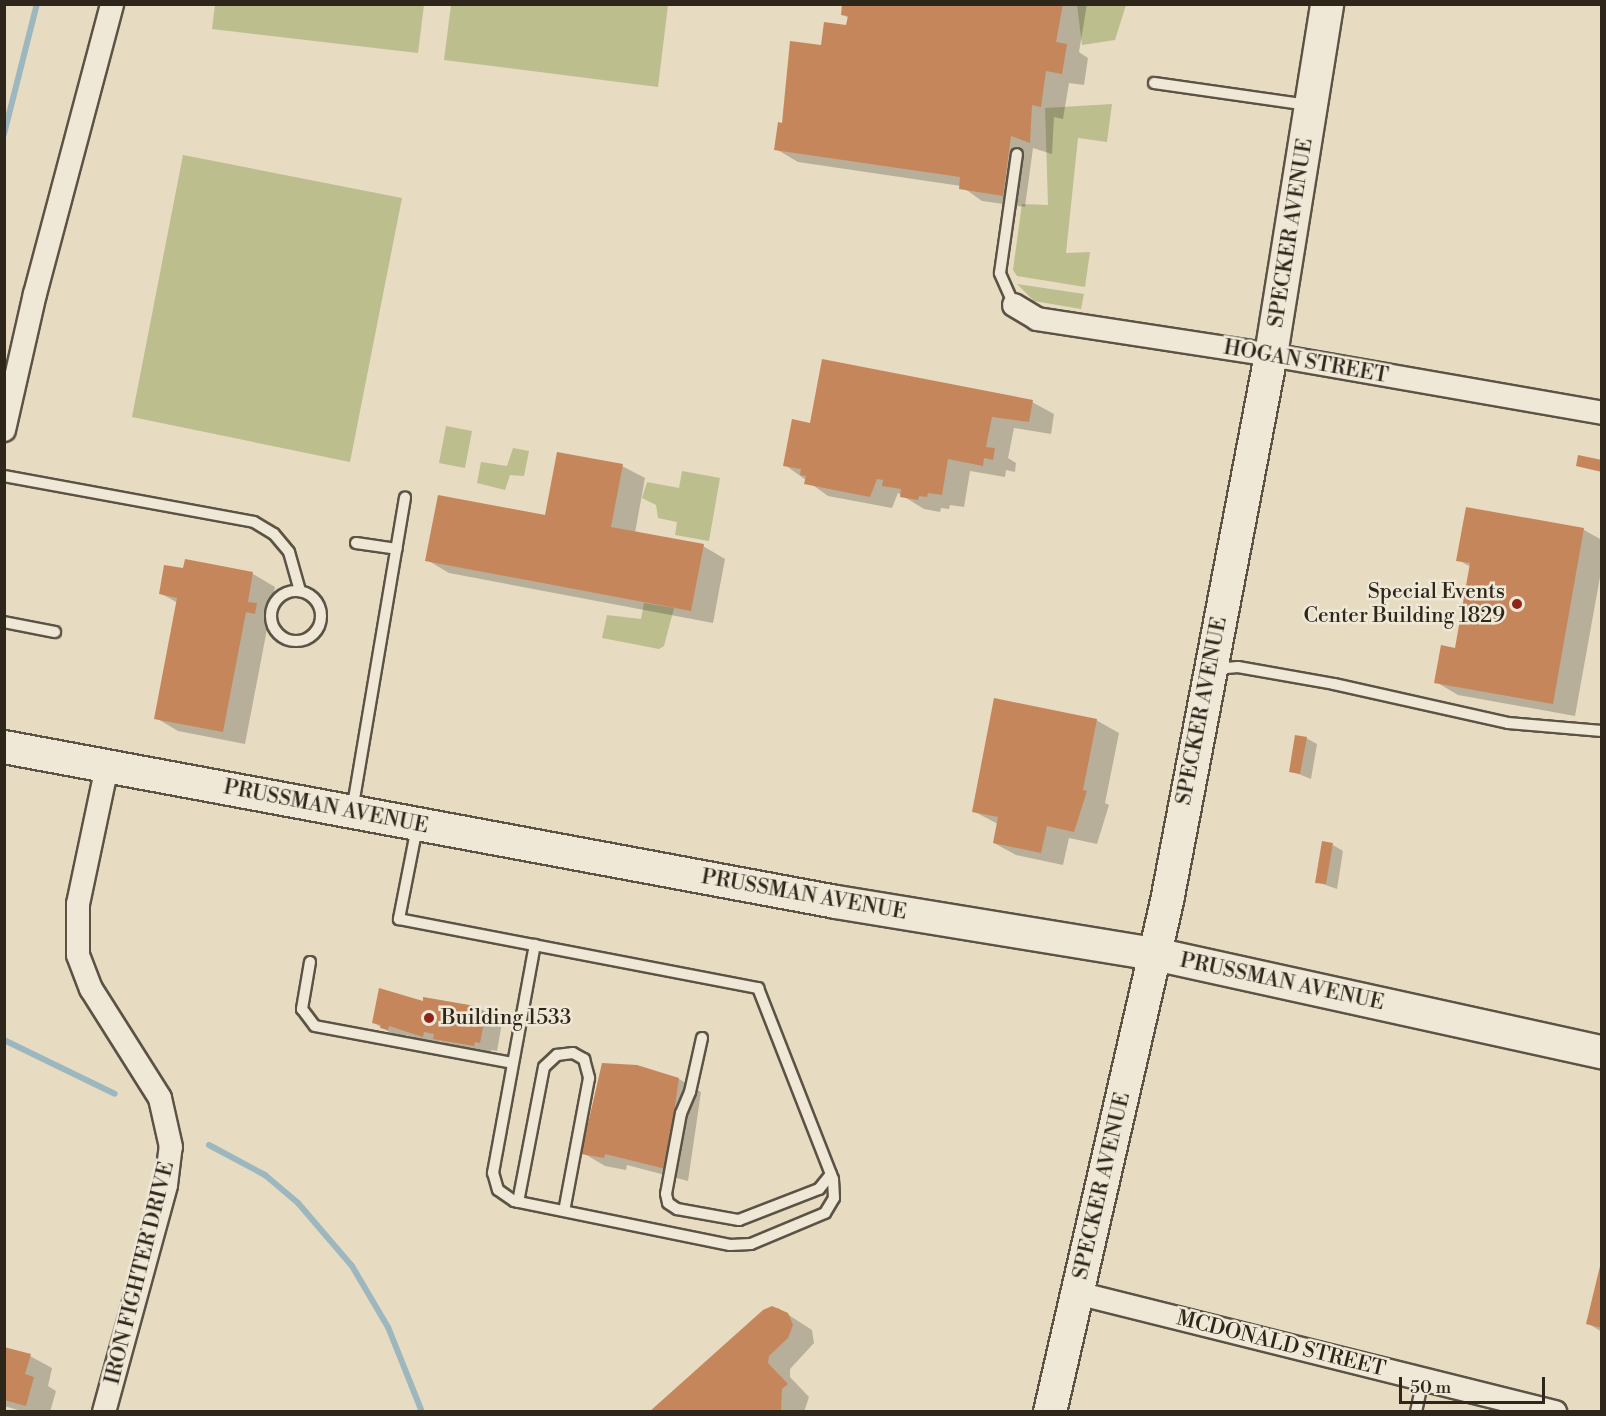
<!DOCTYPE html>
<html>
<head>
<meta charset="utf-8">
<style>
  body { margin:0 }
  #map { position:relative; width:1606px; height:1416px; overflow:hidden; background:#e7dbc2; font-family:"Libre Bodoni",serif }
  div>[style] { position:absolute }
  .green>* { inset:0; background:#bdbe8e }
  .shadow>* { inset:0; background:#0003 }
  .stream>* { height:6px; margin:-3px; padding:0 3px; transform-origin:3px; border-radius:3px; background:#9cb8be }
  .building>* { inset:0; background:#c6865c }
  .roads { filter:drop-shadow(2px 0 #5c5345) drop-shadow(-2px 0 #5c5345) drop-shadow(0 2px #5c5345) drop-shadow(0 -2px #5c5345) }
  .lane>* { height:10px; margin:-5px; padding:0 5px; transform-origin:5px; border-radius:5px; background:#efe8d7 }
  .lane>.ring { margin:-5px; padding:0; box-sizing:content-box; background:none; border:10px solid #efe8d7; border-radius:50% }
  .street>* { height:22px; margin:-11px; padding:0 11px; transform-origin:11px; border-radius:11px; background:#efe8d7 }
  .secondary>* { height:32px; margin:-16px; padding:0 16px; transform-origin:16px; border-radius:16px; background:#efe8d7 }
  .dots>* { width:16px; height:16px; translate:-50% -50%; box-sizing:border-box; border:3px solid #efe8d7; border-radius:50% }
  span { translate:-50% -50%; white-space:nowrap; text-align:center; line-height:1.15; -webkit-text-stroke:5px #efe8d7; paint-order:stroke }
  .street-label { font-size:21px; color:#2e261b }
  .poi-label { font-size:21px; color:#2e261b }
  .right { translate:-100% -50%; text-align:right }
  .left { translate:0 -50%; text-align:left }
  .frame { position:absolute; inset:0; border:6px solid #2e261b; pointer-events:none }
  .scale { position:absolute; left:1399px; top:1377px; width:146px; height:27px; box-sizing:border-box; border:3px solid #2e261b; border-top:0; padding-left:8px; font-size:18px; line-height:21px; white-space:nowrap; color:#2e261b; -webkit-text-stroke:4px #efe8d7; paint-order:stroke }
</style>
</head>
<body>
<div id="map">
  <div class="green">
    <i style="clip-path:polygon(215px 5px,424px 5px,418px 53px,212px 29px)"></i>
    <i style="clip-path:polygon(451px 5px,668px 5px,658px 87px,444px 60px)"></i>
    <i style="clip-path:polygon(1077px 5px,1126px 5px,1115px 40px,1082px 45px)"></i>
    <i style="clip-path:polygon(1112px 104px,1107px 142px,1078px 138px,1066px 253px,1090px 252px,1085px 287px,1017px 276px,1013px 270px,1022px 204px,1048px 205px,1045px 108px)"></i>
    <i style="clip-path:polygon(183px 155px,402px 198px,350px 462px,132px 417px)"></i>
    <i style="clip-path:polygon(1017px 284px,1084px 294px,1081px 309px,1034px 301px)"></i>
    <i style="clip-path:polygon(446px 426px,472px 431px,465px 468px,439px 463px)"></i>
    <i style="clip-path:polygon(513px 448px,529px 451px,524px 476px,510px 475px,505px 490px,477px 483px,481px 462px,507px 466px)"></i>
    <i style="clip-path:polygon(682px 471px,720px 478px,709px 541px,675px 535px,677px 522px,658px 518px,656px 505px,642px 498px,647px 482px,679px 488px)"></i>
    <i style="clip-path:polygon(644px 603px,674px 608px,664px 646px,659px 649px,602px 638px,607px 615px,641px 619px)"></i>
  </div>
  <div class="shadow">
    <i style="clip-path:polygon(844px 4px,1087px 4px,1079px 52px,1088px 58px,1084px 85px,1069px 83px,1063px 119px,1054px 117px,1052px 154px,1033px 148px,1025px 207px,982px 201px,961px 186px,798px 162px,776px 149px,783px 125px,822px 47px,848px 27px,849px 18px,843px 15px)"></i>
    <i style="clip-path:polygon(1032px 402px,1054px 414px,1051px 434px,1014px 428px,1008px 458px,1016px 463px,1015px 472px,1006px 470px,1005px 477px,970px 471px,964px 507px,950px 505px,949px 509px,941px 508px,940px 512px,924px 509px,898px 493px,892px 508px,828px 496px,785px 465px,811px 424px)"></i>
    <i style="clip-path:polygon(622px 466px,645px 478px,635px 533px,703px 546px,725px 559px,713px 623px,449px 573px,427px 560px,546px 517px)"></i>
    <i style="clip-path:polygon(1584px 530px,1602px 540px,1602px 566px,1575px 716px,1458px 695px,1436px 682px,1456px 650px,1471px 567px,1458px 560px)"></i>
    <i style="clip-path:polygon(186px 561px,253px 574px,275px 587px,270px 612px,279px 618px,277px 626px,268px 624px,245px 744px,178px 731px,156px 718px,178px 603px,160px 593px,184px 570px)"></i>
    <i style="clip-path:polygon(1096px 720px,1119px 733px,1105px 803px,1109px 805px,1097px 844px,1069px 838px,1063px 865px,1016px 855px,994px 843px,998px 824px,973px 811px)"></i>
    <i style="clip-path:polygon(1306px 738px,1317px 744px,1311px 779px,1291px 771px)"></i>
    <i style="clip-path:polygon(1333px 845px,1343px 851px,1337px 889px,1317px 882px)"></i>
    <i style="clip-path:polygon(425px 999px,481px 1009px,497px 1018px,502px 1023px,497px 1051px,491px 1050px,490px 1055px,451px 1047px,440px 1041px,440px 1045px,406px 1035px,405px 1038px,398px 1037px,374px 1023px,424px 1003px)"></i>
    <i style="clip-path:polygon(679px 1079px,701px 1092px,688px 1181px,627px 1165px,626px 1170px,605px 1166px,583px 1153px)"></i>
    <i style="clip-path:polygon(1602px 1265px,1602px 1332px,1587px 1323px)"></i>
    <i style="clip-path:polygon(778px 1308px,812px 1330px,814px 1343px,790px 1369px,790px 1377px,809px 1397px,804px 1412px,651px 1412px,764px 1311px)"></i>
    <i style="clip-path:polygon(4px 1348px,30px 1356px,52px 1368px,48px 1386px,56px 1391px,50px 1412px,25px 1412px,4px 1406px)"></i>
  </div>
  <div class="stream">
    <i style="left:4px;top:134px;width:134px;rotate:-75.8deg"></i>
    <i style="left:4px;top:1040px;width:123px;rotate:25.9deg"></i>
    <i style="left:209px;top:1145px;width:64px;rotate:28.2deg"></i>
    <i style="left:265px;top:1175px;width:43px;rotate:40.3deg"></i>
    <i style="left:298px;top:1203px;width:83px;rotate:49.4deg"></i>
    <i style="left:352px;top:1266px;width:71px;rotate:59.5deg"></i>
    <i style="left:388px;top:1327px;width:92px;rotate:68.2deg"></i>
  </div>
  <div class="building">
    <i style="clip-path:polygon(842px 4px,1063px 4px,1056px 42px,1067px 44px,1062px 74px,1046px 71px,1041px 107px,1032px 105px,1030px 143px,1011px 136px,1003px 196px,959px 189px,960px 177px,774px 150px,778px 122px,782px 123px,790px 41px,821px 45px,824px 22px,846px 25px,848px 16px,841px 15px)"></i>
    <i style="clip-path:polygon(822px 359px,1033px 400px,1029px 422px,992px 417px,986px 447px,995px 448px,993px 460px,984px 458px,983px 466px,948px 459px,942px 495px,928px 493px,927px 497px,919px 496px,918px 500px,900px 497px,901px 489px,882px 486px,883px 480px,877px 479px,870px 497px,804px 484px,806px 476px,800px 475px,801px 469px,783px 466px,792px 419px,810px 423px)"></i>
    <i style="clip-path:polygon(557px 452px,623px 464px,611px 527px,704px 544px,691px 611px,425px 561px,438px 495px,545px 515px)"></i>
    <i style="clip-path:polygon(1578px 455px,1602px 460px,1602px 472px,1576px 466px)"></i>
    <i style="clip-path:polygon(1466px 507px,1584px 528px,1553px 704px,1434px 683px,1441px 645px,1455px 648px,1470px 563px,1456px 561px)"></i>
    <i style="clip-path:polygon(185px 559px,253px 572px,248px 602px,257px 603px,255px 614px,246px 612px,223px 732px,154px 719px,177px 598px,159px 594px,164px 565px,183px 568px)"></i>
    <i style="clip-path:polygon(994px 698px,1097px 719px,1083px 790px,1087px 791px,1074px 832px,1047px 826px,1041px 853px,993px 843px,998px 817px,972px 812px)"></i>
    <i style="clip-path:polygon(1295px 735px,1307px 737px,1300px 774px,1289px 772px)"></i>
    <i style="clip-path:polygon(1322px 841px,1333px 843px,1326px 884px,1315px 883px)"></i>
    <i style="clip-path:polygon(379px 988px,423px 1001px,423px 997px,481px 1007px,480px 1011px,486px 1012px,480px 1043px,475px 1042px,474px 1046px,433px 1039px,434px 1034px,424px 1032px,423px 1037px,389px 1026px,388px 1030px,380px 1028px,381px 1025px,372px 1023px)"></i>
    <i style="clip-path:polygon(602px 1063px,637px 1065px,679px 1078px,666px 1169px,605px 1154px,604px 1158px,581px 1154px)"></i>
    <i style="clip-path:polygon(1601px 1262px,1602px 1263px,1602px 1328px,1586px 1324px)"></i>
    <i style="clip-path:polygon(772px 1306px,788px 1313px,793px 1325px,788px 1338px,769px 1356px,768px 1363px,788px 1384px,782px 1389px,781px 1412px,649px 1412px,763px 1310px)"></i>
    <i style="clip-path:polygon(4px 1347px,31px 1354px,25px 1374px,34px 1377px,26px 1406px,4px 1400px)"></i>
  </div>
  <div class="roads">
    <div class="lane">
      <i style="left:1154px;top:83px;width:156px;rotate:8.1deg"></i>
      <i style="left:1014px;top:305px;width:35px;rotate:-114deg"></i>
      <i style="left:1000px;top:273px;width:120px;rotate:-81.9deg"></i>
      <i style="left:4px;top:476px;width:254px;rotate:10.4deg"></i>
      <i style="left:254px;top:522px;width:23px;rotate:31deg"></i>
      <i style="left:274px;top:534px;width:23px;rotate:50deg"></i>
      <i style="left:289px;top:552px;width:41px;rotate:74.2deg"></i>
      <i style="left:356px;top:543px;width:41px;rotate:8.3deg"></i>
      <i class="ring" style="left:271px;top:591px;width:40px;height:40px"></i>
      <i style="left:4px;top:622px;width:52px;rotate:11.1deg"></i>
      <i style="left:1215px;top:669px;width:23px;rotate:-5deg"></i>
      <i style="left:1238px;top:667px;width:97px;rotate:10deg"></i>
      <i style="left:1334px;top:684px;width:178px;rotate:12.6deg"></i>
      <i style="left:1508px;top:723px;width:94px;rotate:4.9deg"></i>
      <i style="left:352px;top:811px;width:318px;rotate:-80.4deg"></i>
      <i style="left:417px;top:827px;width:94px;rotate:101.1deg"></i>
      <i style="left:399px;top:919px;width:366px;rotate:10.9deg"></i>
      <i style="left:758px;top:988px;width:205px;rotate:68.6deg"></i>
      <i style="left:833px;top:1179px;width:19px;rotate:87deg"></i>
      <i style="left:834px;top:1198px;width:17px;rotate:121deg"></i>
      <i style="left:825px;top:1213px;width:80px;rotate:157.3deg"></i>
      <i style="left:751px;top:1244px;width:21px;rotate:177deg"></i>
      <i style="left:730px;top:1245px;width:220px;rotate:-168.5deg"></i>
      <i style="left:514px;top:1201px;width:19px;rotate:-145deg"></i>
      <i style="left:498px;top:1190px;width:18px;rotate:-106deg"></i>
      <i style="left:493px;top:1173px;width:232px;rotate:-79.6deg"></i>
      <i style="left:310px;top:962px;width:48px;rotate:99.7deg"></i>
      <i style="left:302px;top:1009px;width:21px;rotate:53deg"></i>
      <i style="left:315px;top:1026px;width:201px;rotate:10.6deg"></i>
      <i style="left:702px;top:1038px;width:55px;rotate:102.5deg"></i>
      <i style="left:690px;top:1092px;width:23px;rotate:113deg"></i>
      <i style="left:681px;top:1113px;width:82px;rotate:100.5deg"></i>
      <i style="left:666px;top:1194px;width:9px;rotate:77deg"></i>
      <i style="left:668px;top:1203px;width:11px;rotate:34deg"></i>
      <i style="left:677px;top:1209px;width:63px;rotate:10.1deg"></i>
      <i style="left:739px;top:1220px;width:86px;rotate:-21.2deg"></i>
      <i style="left:819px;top:1189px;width:19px;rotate:-51deg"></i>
      <i style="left:518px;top:1202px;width:137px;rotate:-79.1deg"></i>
      <i style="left:544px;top:1067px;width:18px;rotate:-43deg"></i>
      <i style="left:557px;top:1055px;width:16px;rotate:-7deg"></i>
      <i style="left:573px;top:1053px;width:13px;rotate:29deg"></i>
      <i style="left:584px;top:1059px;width:20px;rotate:75deg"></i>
      <i style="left:589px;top:1078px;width:135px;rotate:100.6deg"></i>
      <i style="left:1416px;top:1412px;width:34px;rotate:-78deg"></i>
    </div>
    <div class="street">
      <i style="left:1014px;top:305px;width:27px;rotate:31deg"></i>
      <i style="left:1037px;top:319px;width:237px;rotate:8.7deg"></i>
      <i style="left:1271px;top:355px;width:336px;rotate:9.9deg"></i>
      <i style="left:4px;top:430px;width:139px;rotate:-77.2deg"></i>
      <i style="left:35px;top:294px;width:300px;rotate:-75.1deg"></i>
      <i style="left:1077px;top:1293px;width:493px;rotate:14deg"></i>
      <i style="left:104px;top:1412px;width:235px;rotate:-74.7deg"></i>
      <i style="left:166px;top:1185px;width:38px;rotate:-83deg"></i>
      <i style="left:171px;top:1147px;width:50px;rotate:-102.7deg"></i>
      <i style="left:160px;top:1098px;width:129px;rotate:-122.3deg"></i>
      <i style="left:91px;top:989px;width:36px;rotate:-111deg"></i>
      <i style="left:78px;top:955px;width:51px;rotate:-90deg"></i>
      <i style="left:78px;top:904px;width:141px;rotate:-78.1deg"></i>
    </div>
    <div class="secondary">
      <i style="left:4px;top:747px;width:846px;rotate:10.55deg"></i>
      <i style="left:836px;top:902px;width:323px;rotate:9.3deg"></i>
      <i style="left:1155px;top:954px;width:458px;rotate:12.4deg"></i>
      <i style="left:1050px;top:1412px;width:524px;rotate:-77.1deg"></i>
      <i style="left:1167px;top:901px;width:556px;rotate:-79.22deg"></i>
      <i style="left:1271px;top:355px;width:355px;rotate:-80.9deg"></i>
    </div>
  </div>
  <div class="dots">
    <i style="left:1517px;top:604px;background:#8f2418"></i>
    <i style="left:429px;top:1018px;background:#8f2418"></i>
  </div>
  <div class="street-label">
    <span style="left:1291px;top:233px;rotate:-81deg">SPECKER AVENUE</span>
    <span style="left:1306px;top:362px;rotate:10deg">HOGAN STREET</span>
    <span style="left:1202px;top:711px;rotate:-79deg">SPECKER AVENUE</span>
    <span style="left:326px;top:807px;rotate:11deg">PRUSSMAN AVENUE</span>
    <span style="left:804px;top:895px;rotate:10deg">PRUSSMAN AVENUE</span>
    <span style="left:1282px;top:982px;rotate:12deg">PRUSSMAN AVENUE</span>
    <span style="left:1102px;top:1186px;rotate:-77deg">SPECKER AVENUE</span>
    <span style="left:140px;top:1273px;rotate:-76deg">IRON FIGHTER DRIVE</span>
    <span style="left:1281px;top:1344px;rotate:14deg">MCDONALD STREET</span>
  </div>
  <div class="poi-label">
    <span class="right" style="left:1505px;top:604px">Special Events<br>Center Building 1829</span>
    <span class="left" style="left:441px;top:1018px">Building 1533</span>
  </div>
  <div class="frame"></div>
  <div class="scale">50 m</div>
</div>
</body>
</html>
